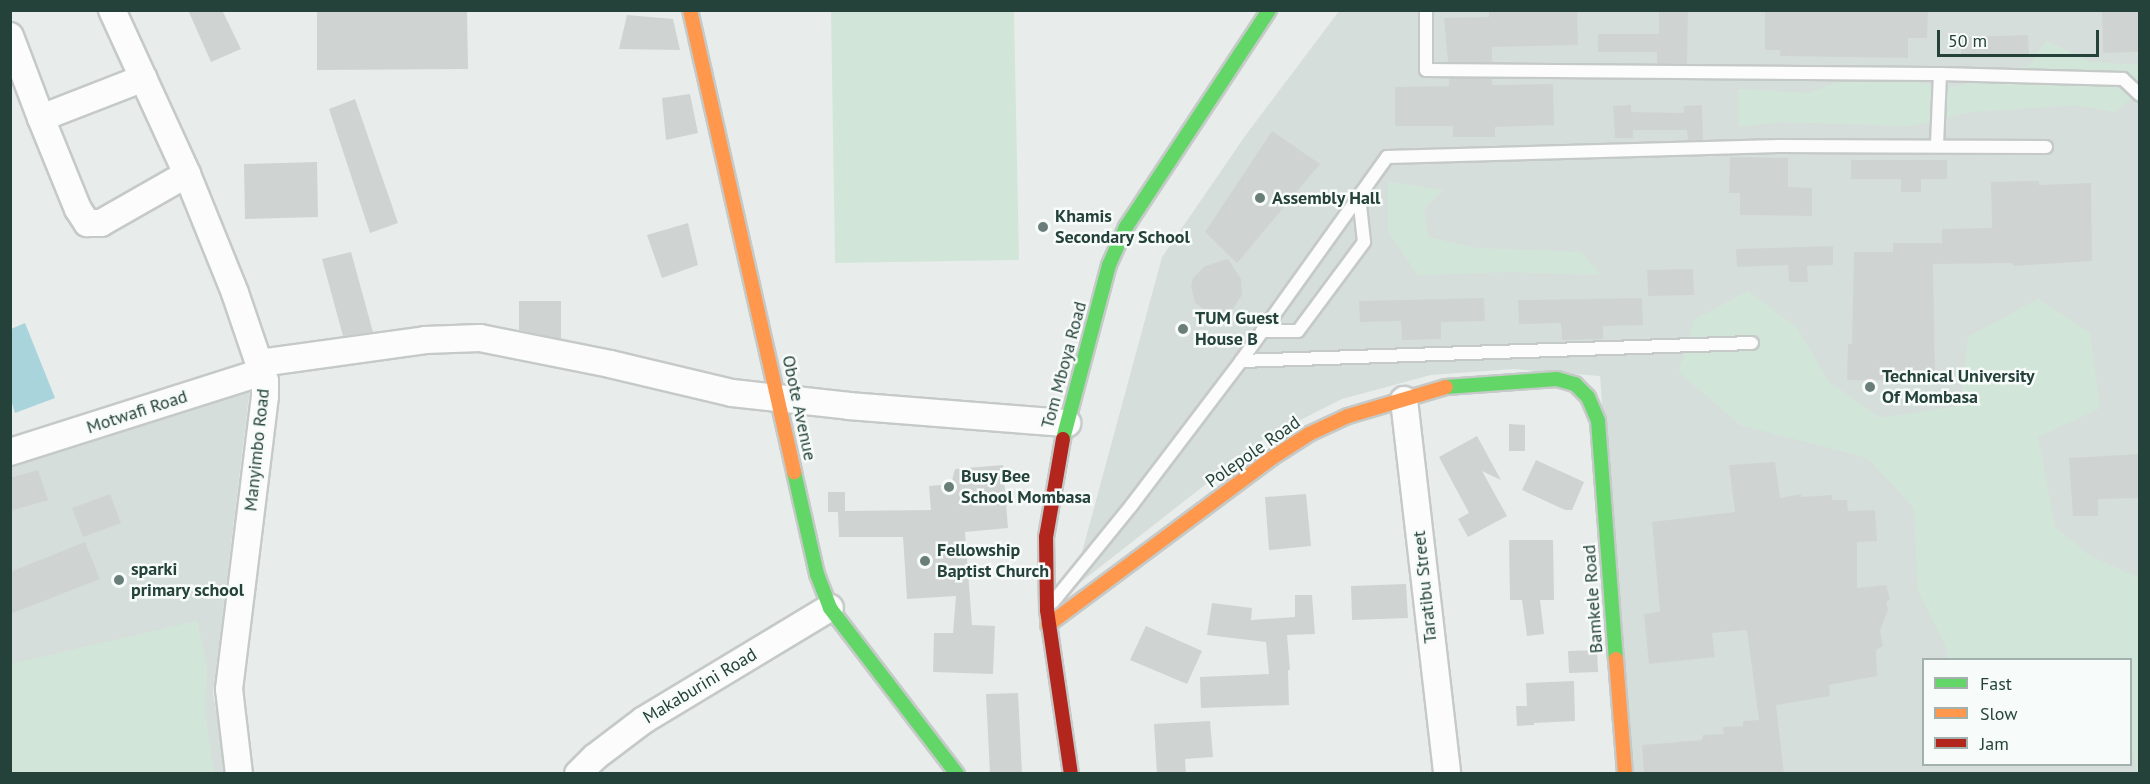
<!DOCTYPE html>
<html>
<head>
<meta charset="utf-8">
<style>
  body { margin:0 }
  #map { position:relative; width:2150px; height:784px; overflow:hidden; background:#e8edeb; font-family:"PT Sans",sans-serif }
  div>[style] { position:absolute }
  .built>* { inset:0; background:#d6dedb }
  .green>* { inset:0; background:#d1e6d8 }
  .water>* { inset:0; background:#a9d4db }
  .building>* { inset:0; background:#cfd4d2 }
  .roads { filter:drop-shadow(2px 0 #c5cac8) drop-shadow(-2px 0 #c5cac8) drop-shadow(0 2px #c5cac8) drop-shadow(0 -2px #c5cac8) }
  .lane>* { height:12px; margin:-6px; padding:0 6px; transform-origin:6px; border-radius:6px; background:#fcfcfc }
  .street>* { height:26px; margin:-13px; padding:0 13px; transform-origin:13px; border-radius:13px; background:#fcfcfc }
  .fast>* { height:14px; margin:-7px; padding:0 7px; transform-origin:7px; border-radius:7px; background:#63d668 }
  .slow>* { height:14px; margin:-7px; padding:0 7px; transform-origin:7px; border-radius:7px; background:#ff974d }
  .jam>* { height:14px; margin:-7px; padding:0 7px; transform-origin:7px; border-radius:7px; background:#b3261e }
  .dots>* { width:16px; height:16px; translate:-50% -50%; box-sizing:border-box; border:3px solid #f7fbf9; border-radius:50% }
  span { translate:-50% -50%; white-space:nowrap; text-align:center; line-height:1.15; -webkit-text-stroke:5px #f7fbf9; paint-order:stroke }
  .poi-label { font-size:18px; color:#24423a; font-weight:700 }
  .left { translate:0 -50%; text-align:left }
  .street-label { font-size:18px; color:#24423a }
  .frame { position:absolute; inset:0; border:12px solid #24423a; pointer-events:none }
  .legend { position:absolute; left:1922px; top:658px; width:210px; height:108px; box-sizing:border-box; background:#f7fbf9; border:2px solid #a3b1ad; margin:0; padding:8px 10px; list-style:none; font-size:18px; color:#24423a }
  .legend li { display:flex; align-items:center; gap:12px; height:30px }
  .legend b { width:30px; border:2px solid #a3b1ad }
  .scale { position:absolute; left:1937px; top:30px; width:162px; height:27px; box-sizing:border-box; border:3px solid #24423a; border-top:0; padding-left:8px; font-size:18px; line-height:21px; white-space:nowrap; color:#24423a; -webkit-text-stroke:4px #f7fbf9; paint-order:stroke }
</style>
</head>
<body>
<div id="map">
  <div class="built">
    <i style="clip-path:polygon(evenodd,1339px 11px,2139px 11px,2139px 773px,1628px 773px,1600px 376px,1513px 369px,1431px 375px,1342px 399px,1265px 438px,1072px 589px,1162px 257px,1245px 136px,1339px 11px,1924px 660px,2130px 660px,2130px 764px,1924px 764px,1924px 660px)"></i>
    <i style="clip-path:polygon(250px 388px,213px 694px,228px 773px,11px 773px,10px 466px)"></i>
  </div>
  <div class="green">
    <i style="clip-path:polygon(831px 11px,1014px 11px,1019px 260px,835px 263px)"></i>
    <i style="clip-path:polygon(2046px 41px,2092px 62px,2139px 65px,2139px 92px,2114px 112px,2077px 105px,1971px 112px,1910px 126px,1779px 122px,1738px 127px,1738px 89px,1808px 93px,1886px 65px,1919px 83px,1956px 87px,2030px 65px)"></i>
    <i style="clip-path:polygon(1388px 182px,1443px 190px,1424px 209px,1428px 237px,1476px 248px,1581px 252px,1600px 275px,1510px 272px,1418px 275px,1388px 231px)"></i>
    <i style="clip-path:polygon(1748px 291px,1797px 328px,1828px 381px,1880px 418px,1961px 406px,1968px 337px,2038px 299px,2090px 333px,2100px 408px,2038px 437px,2055px 527px,2090px 556px,2139px 578px,2139px 773px,2137px 773px,2131px 742px,2130px 660px,1949px 659px,1945px 644px,1918px 590px,1914px 508px,1868px 458px,1740px 425px,1679px 372px,1694px 320px)"></i>
    <i style="clip-path:polygon(197px 621px,207px 668px,205px 713px,214px 773px,11px 773px,11px 664px)"></i>
  </div>
  <div class="water">
    <i style="clip-path:polygon(25px 323px,55px 398px,15px 413px,11px 400px,11px 329px)"></i>
  </div>
  <div class="building">
    <i style="clip-path:polygon(188px 10px,222px 10px,241px 49px,211px 62px)"></i>
    <i style="clip-path:polygon(317px 10px,467px 10px,468px 69px,317px 70px)"></i>
    <i style="clip-path:polygon(1489px 10px,1577px 11px,1578px 45px,1492px 47px,1492px 62px,1448px 62px,1444px 18px,1489px 17px)"></i>
    <i style="clip-path:polygon(1659px 10px,1688px 10px,1687px 64px,1657px 64px,1657px 52px,1598px 52px,1598px 34px,1659px 34px)"></i>
    <i style="clip-path:polygon(1765px 10px,1928px 10px,1927px 38px,1908px 38px,1908px 58px,1780px 56px,1780px 50px,1765px 50px)"></i>
    <i style="clip-path:polygon(2102px 10px,2139px 10px,2139px 52px,2103px 53px)"></i>
    <i style="clip-path:polygon(627px 15px,673px 19px,680px 50px,619px 49px)"></i>
    <i style="clip-path:polygon(2028px 35px,2029px 54px,1961px 55px,1960px 37px)"></i>
    <i style="clip-path:polygon(1449px 78px,1492px 79px,1492px 85px,1553px 84px,1554px 125px,1495px 127px,1495px 137px,1453px 137px,1453px 126px,1395px 126px,1395px 87px,1449px 86px)"></i>
    <i style="clip-path:polygon(690px 94px,698px 133px,666px 140px,662px 98px)"></i>
    <i style="clip-path:polygon(355px 99px,398px 223px,370px 233px,329px 109px)"></i>
    <i style="clip-path:polygon(1631px 105px,1631px 112px,1684px 113px,1684px 106px,1702px 105px,1703px 140px,1688px 140px,1687px 130px,1633px 130px,1633px 138px,1615px 138px,1613px 106px)"></i>
    <i style="clip-path:polygon(1272px 131px,1320px 164px,1237px 263px,1205px 232px)"></i>
    <i style="clip-path:polygon(1730px 157px,1788px 158px,1788px 187px,1812px 188px,1812px 216px,1740px 215px,1740px 193px,1729px 193px)"></i>
    <i style="clip-path:polygon(1851px 160px,1947px 160px,1947px 179px,1921px 179px,1921px 192px,1901px 192px,1901px 179px,1851px 179px)"></i>
    <i style="clip-path:polygon(317px 162px,318px 217px,245px 219px,244px 164px)"></i>
    <i style="clip-path:polygon(2039px 181px,2039px 185px,2091px 183px,2092px 261px,2013px 266px,2013px 263px,1933px 264px,1935px 381px,1847px 380px,1848px 344px,1852px 344px,1854px 252px,1893px 252px,1893px 243px,1942px 243px,1942px 229px,1992px 228px,1991px 182px)"></i>
    <i style="clip-path:polygon(688px 223px,698px 265px,662px 278px,647px 235px)"></i>
    <i style="clip-path:polygon(1833px 246px,1833px 265px,1807px 266px,1808px 282px,1789px 282px,1788px 265px,1737px 267px,1736px 249px)"></i>
    <i style="clip-path:polygon(351px 252px,373px 332px,343px 336px,322px 259px)"></i>
    <i style="clip-path:polygon(1228px 259px,1241px 279px,1242px 295px,1233px 309px,1217px 314px,1209px 313px,1195px 303px,1191px 286px,1193px 278px,1205px 266px)"></i>
    <i style="clip-path:polygon(1693px 269px,1694px 295px,1648px 296px,1647px 270px)"></i>
    <i style="clip-path:polygon(1484px 298px,1485px 321px,1441px 322px,1441px 339px,1402px 340px,1401px 321px,1360px 322px,1359px 301px)"></i>
    <i style="clip-path:polygon(1642px 298px,1643px 325px,1603px 326px,1603px 339px,1562px 340px,1561px 323px,1519px 324px,1518px 300px)"></i>
    <i style="clip-path:polygon(519px 301px,561px 301px,561px 339px,519px 330px)"></i>
    <i style="clip-path:polygon(1509px 424px,1525px 425px,1525px 451px,1509px 451px)"></i>
    <i style="clip-path:polygon(1477px 436px,1501px 480px,1482px 471px,1507px 516px,1468px 537px,1458px 519px,1469px 513px,1439px 457px)"></i>
    <i style="clip-path:polygon(2139px 454px,2139px 498px,2098px 499px,2098px 516px,2073px 516px,2069px 458px)"></i>
    <i style="clip-path:polygon(1536px 460px,1584px 482px,1572px 510px,1565px 510px,1522px 490px)"></i>
    <i style="clip-path:polygon(1775px 462px,1780px 498px,1801px 494px,1801px 497px,1832px 495px,1832px 500px,1847px 500px,1848px 511px,1875px 510px,1877px 541px,1857px 542px,1857px 588px,1886px 585px,1890px 599px,1886px 602px,1888px 610px,1880px 631px,1883px 646px,1876px 650px,1877px 676px,1829px 685px,1830px 696px,1776px 705px,1784px 774px,1644px 774px,1642px 745px,1702px 740px,1703px 735px,1724px 734px,1723px 727px,1743px 726px,1743px 721px,1759px 720px,1747px 630px,1712px 633px,1715px 657px,1649px 664px,1644px 614px,1660px 612px,1652px 522px,1735px 512px,1729px 465px)"></i>
    <i style="clip-path:polygon(1003px 465px,1008px 528px,965px 532px,972px 625px,995px 626px,993px 674px,933px 672px,934px 633px,953px 633px,956px 596px,907px 599px,903px 537px,839px 537px,838px 512px,828px 512px,828px 492px,845px 492px,845px 511px,931px 510px,929px 486px,951px 484px,955px 469px)"></i>
    <i style="clip-path:polygon(38px 470px,48px 500px,10px 511px,10px 478px)"></i>
    <i style="clip-path:polygon(110px 494px,121px 523px,83px 537px,72px 508px)"></i>
    <i style="clip-path:polygon(1306px 494px,1311px 546px,1269px 550px,1265px 497px)"></i>
    <i style="clip-path:polygon(1509px 540px,1553px 540px,1554px 600px,1540px 600px,1544px 634px,1527px 636px,1522px 600px,1510px 600px)"></i>
    <i style="clip-path:polygon(85px 542px,100px 579px,10px 614px,10px 572px)"></i>
    <i style="clip-path:polygon(1406px 584px,1408px 618px,1352px 620px,1351px 586px)"></i>
    <i style="clip-path:polygon(1295px 595px,1312px 595px,1315px 634px,1287px 635px,1290px 670px,1288px 670px,1289px 705px,1201px 708px,1200px 677px,1269px 674px,1266px 642px,1207px 635px,1212px 603px,1252px 608px,1251px 620px,1295px 617px)"></i>
    <i style="clip-path:polygon(1146px 626px,1202px 651px,1187px 684px,1130px 660px)"></i>
    <i style="clip-path:polygon(1597px 650px,1598px 672px,1569px 673px,1568px 651px)"></i>
    <i style="clip-path:polygon(1574px 681px,1575px 721px,1534px 723px,1534px 725px,1517px 726px,1516px 706px,1527px 706px,1526px 683px)"></i>
    <i style="clip-path:polygon(1018px 693px,1022px 774px,990px 774px,986px 694px)"></i>
    <i style="clip-path:polygon(1210px 721px,1213px 757px,1185px 759px,1186px 774px,1157px 774px,1154px 724px)"></i>
  </div>
  <div class="roads">
    <div class="lane">
      <i style="left:1426px;top:10px;width:60px;rotate:90deg"></i>
      <i style="left:1426px;top:70px;width:514px;rotate:0.45deg"></i>
      <i style="left:1940px;top:74px;width:183px;rotate:1.6deg"></i>
      <i style="left:2123px;top:79px;width:23px;rotate:43deg"></i>
      <i style="left:1937px;top:145px;width:71px;rotate:-87.6deg"></i>
      <i style="left:1262px;top:331px;width:36px"></i>
      <i style="left:1298px;top:331px;width:111px;rotate:-53.4deg"></i>
      <i style="left:1364px;top:242px;width:46px;rotate:-96.2deg"></i>
      <i style="left:1241px;top:361px;width:511px;rotate:-2.02deg"></i>
      <i style="left:1053px;top:602px;width:124px;rotate:-50.9deg"></i>
      <i style="left:1131px;top:506px;width:182px;rotate:-52.8deg"></i>
      <i style="left:1241px;top:361px;width:251px;rotate:-54.4deg"></i>
      <i style="left:1387px;top:157px;width:392px;rotate:-1.6deg"></i>
      <i style="left:1779px;top:146px;width:267px;rotate:0.2deg"></i>
    </div>
    <div class="street">
      <i style="left:112px;top:10px;width:180px;rotate:65.4deg"></i>
      <i style="left:187px;top:174px;width:128px;rotate:68deg"></i>
      <i style="left:235px;top:293px;width:93px;rotate:71.2deg"></i>
      <i style="left:265px;top:381px;width:15px;rotate:90deg"></i>
      <i style="left:265px;top:396px;width:295px;rotate:97deg"></i>
      <i style="left:229px;top:689px;width:86px;rotate:83.3deg"></i>
      <i style="left:10px;top:36px;width:88px;rotate:69.3deg"></i>
      <i style="left:41px;top:118px;width:110px;rotate:-21.2deg"></i>
      <i style="left:41px;top:118px;width:98px;rotate:67.9deg"></i>
      <i style="left:78px;top:209px;width:17px;rotate:57deg"></i>
      <i style="left:87px;top:223px;width:14px"></i>
      <i style="left:101px;top:223px;width:99px;rotate:-29.7deg"></i>
      <i style="left:260px;top:363px;width:167px;rotate:-7.9deg"></i>
      <i style="left:425px;top:340px;width:55px;rotate:-2.1deg"></i>
      <i style="left:480px;top:338px;width:133px;rotate:11.3deg"></i>
      <i style="left:610px;top:364px;width:125px;rotate:13.4deg"></i>
      <i style="left:732px;top:393px;width:118px;rotate:6.3deg"></i>
      <i style="left:849px;top:406px;width:219px;rotate:4.5deg"></i>
      <i style="left:1404px;top:400px;width:376px;rotate:83.4deg"></i>
      <i style="left:10px;top:452px;width:264px;rotate:-17.6deg"></i>
      <i style="left:578px;top:774px;width:24px;rotate:-45deg"></i>
      <i style="left:595px;top:757px;width:61px;rotate:-37.1deg"></i>
      <i style="left:644px;top:720px;width:217px;rotate:-31.1deg"></i>
    </div>
    <div class="fast">
      <i style="left:1446px;top:387px;width:111px;rotate:-4.1deg"></i>
      <i style="left:1557px;top:379px;width:19px;rotate:16deg"></i>
      <i style="left:1575px;top:384px;width:18px;rotate:45deg"></i>
      <i style="left:1588px;top:397px;width:26px;rotate:67deg"></i>
      <i style="left:1598px;top:421px;width:239px;rotate:85.7deg"></i>
      <i style="left:1063px;top:439px;width:180px;rotate:-75.2deg"></i>
      <i style="left:1109px;top:265px;width:42px;rotate:-65.9deg"></i>
      <i style="left:1126px;top:227px;width:260px;rotate:-56.6deg"></i>
      <i style="left:794px;top:472px;width:105px;rotate:77.3deg"></i>
      <i style="left:817px;top:574px;width:36px;rotate:69deg"></i>
      <i style="left:830px;top:608px;width:209px;rotate:52.6deg"></i>
    </div>
    <div class="slow">
      <i style="left:690px;top:10px;width:474px;rotate:77.3deg"></i>
      <i style="left:1048px;top:625px;width:279px;rotate:-36.7deg"></i>
      <i style="left:1272px;top:458px;width:44px;rotate:-33deg"></i>
      <i style="left:1309px;top:434px;width:43px;rotate:-24.8deg"></i>
      <i style="left:1348px;top:416px;width:102px;rotate:-16.5deg"></i>
      <i style="left:1616px;top:659px;width:115px;rotate:85.5deg"></i>
    </div>
    <div class="jam">
      <i style="left:1063px;top:439px;width:99px;rotate:99.8deg"></i>
      <i style="left:1046px;top:537px;width:73px;rotate:89.2deg"></i>
      <i style="left:1047px;top:610px;width:166px;rotate:81.7deg"></i>
    </div>
  </div>
  <div class="dots">
    <i style="left:1260px;top:198px;background:#697e78"></i>
    <i style="left:1043px;top:227px;background:#697e78"></i>
    <i style="left:1183px;top:329px;background:#697e78"></i>
    <i style="left:1870px;top:387px;background:#697e78"></i>
    <i style="left:949px;top:487px;background:#697e78"></i>
    <i style="left:925px;top:561px;background:#697e78"></i>
    <i style="left:119px;top:580px;background:#697e78"></i>
  </div>
  <div class="poi-label">
    <span class="left" style="left:1272px;top:198px">Assembly Hall</span>
    <span class="left" style="left:1055px;top:227px">Khamis<br>Secondary School</span>
    <span class="left" style="left:1195px;top:329px">TUM Guest<br>House B</span>
    <span class="left" style="left:1882px;top:387px">Technical University<br>Of Mombasa</span>
    <span class="left" style="left:961px;top:487px">Busy Bee<br>School Mombasa</span>
    <span class="left" style="left:937px;top:561px">Fellowship<br>Baptist Church</span>
    <span class="left" style="left:131px;top:580px">sparki<br>primary school</span>
  </div>
  <div class="street-label">
    <span style="left:1064px;top:365px;rotate:-75deg">Tom Mboya Road</span>
    <span style="left:799px;top:408px;rotate:78deg">Obote Avenue</span>
    <span style="left:137px;top:412px;rotate:-18deg">Motwafi Road</span>
    <span style="left:257px;top:450px;rotate:-84deg">Manyimbo Road</span>
    <span style="left:1253px;top:452px;rotate:-35deg">Polepole Road</span>
    <span style="left:1425px;top:587px;rotate:-96deg">Taratibu Street</span>
    <span style="left:1593px;top:599px;rotate:-94deg">Bamkele Road</span>
    <span style="left:700px;top:686px;rotate:-31deg">Makaburini Road</span>
  </div>
  <div class="frame"></div>
  <ul class="legend">
  <li><b style="height:8px;background:#63d668"></b>Fast</li>
  <li><b style="height:8px;background:#ff974d"></b>Slow</li>
  <li><b style="height:8px;background:#b3261e"></b>Jam</li>
  </ul>
  <div class="scale">50 m</div>
</div>
</body>
</html>
